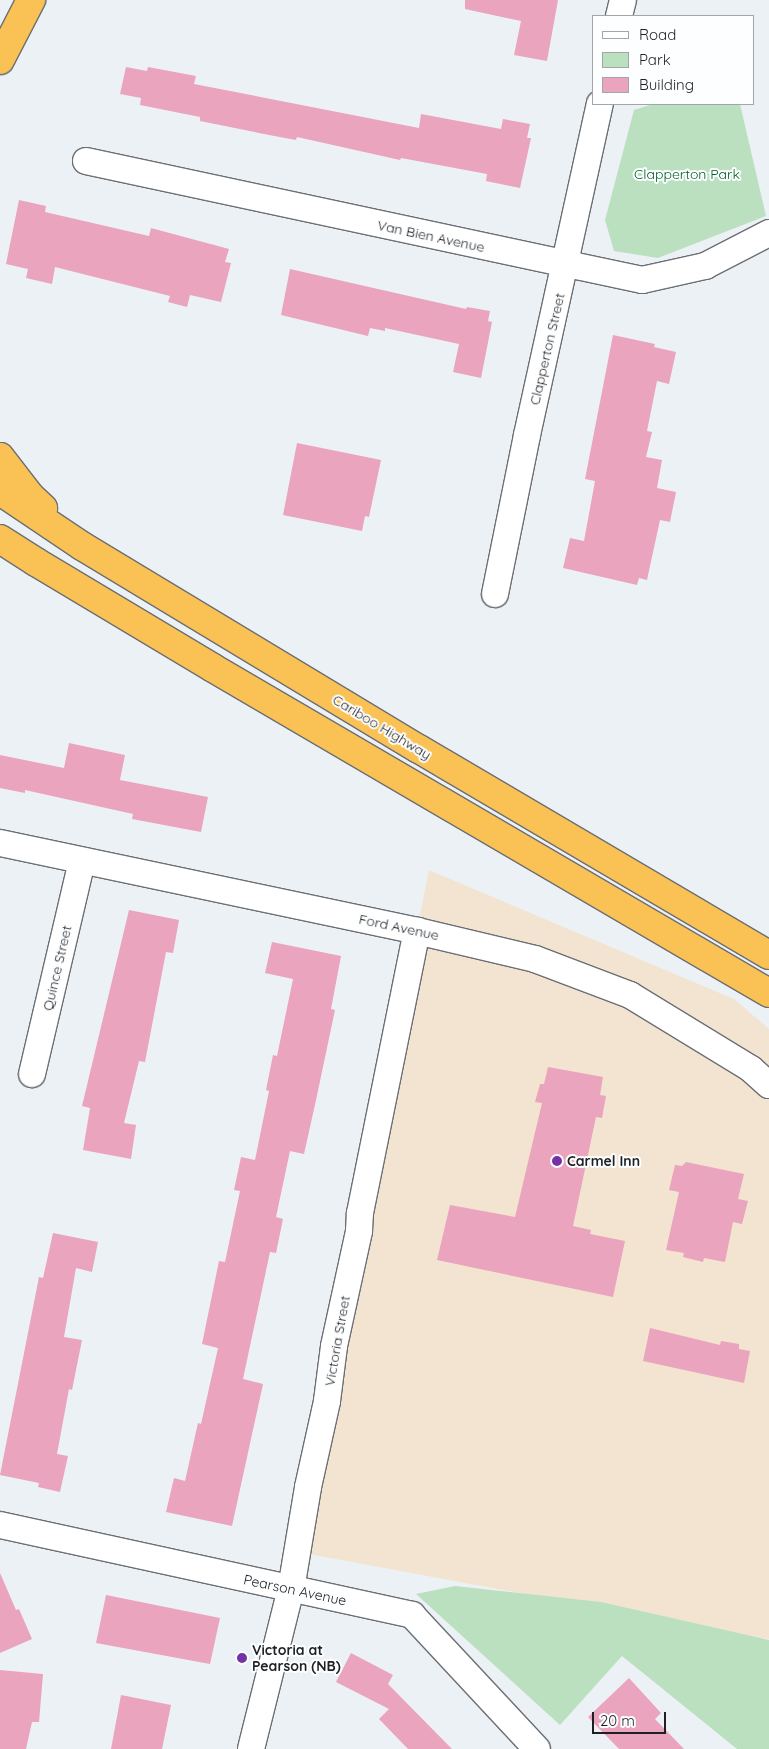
<!DOCTYPE html>
<html>
<head>
<meta charset="utf-8">
<style>
  body { margin:0 }
  #map { position:relative; width:769px; height:1749px; overflow:hidden; background:#ecf1f6; font-family:Quicksand,sans-serif }
  div>[style] { position:absolute }
  .commercial>* { inset:0; background:#f3e4d1 }
  .green>* { inset:0; background:#bbe0c0 }
  .building>* { inset:0; background:#eaa4bd }
  .roads { filter:drop-shadow(1px 0 #6b6f73) drop-shadow(-1px 0 #6b6f73) drop-shadow(0 1px #6b6f73) drop-shadow(0 -1px #6b6f73) }
  .minor>* { height:26px; margin:-13px; padding:0 13px; transform-origin:13px; border-radius:13px; background:#fff }
  .highway>* { height:28px; margin:-14px; padding:0 14px; transform-origin:14px; border-radius:14px; background:#fac155 }
  .dots>* { width:14px; height:14px; translate:-50% -50%; box-sizing:border-box; border:2px solid #fdfeff; border-radius:50% }
  span { translate:-50% -50%; white-space:nowrap; text-align:center; line-height:1.15; -webkit-text-stroke:4px #fdfeff; paint-order:stroke }
  .park-label { font-size:14px; color:#005d25 }
  .street-label { font-size:14px; color:#1e2021 }
  .poi-label { font-size:14px; color:#1e2021; font-weight:700 }
  .left { translate:0 -50%; text-align:left }
  .legend { position:absolute; left:592px; top:15px; width:162px; height:90px; box-sizing:border-box; background:#fdfeff; border:1px solid #a4a5a6; margin:0; padding:6px 9px; list-style:none; font-size:15px; color:#1e2021 }
  .legend li { display:flex; align-items:center; gap:10px; height:25px }
  .legend b { width:25px; border:1px solid #a4a5a6 }
  .scale { position:absolute; left:592px; top:1712px; width:74px; height:22px; box-sizing:border-box; border:2px solid #1e2021; border-top:0; padding-left:6px; font-size:15px; line-height:18px; white-space:nowrap; color:#1e2021; -webkit-text-stroke:4px #fdfeff; paint-order:stroke }
</style>
</head>
<body>
<div id="map">
  <div class="commercial">
    <i style="clip-path:polygon(429px 870px,734px 999px,769px 1029px,769px 1639px,292px 1551px)"></i>
  </div>
  <div class="green">
    <i style="clip-path:polygon(653px 104px,740px 104px,766px 216px,658px 258px,614px 251px,605px 220px,634px 110px)"></i>
    <i style="clip-path:polygon(455px 1586px,601px 1602px,769px 1640px,769px 1749px,737px 1749px,622px 1656px,560px 1725px,416px 1594px)"></i>
  </div>
  <div class="building">
    <i style="clip-path:polygon(465px 0,558px 0,547px 61px,514px 55px,521px 21px,465px 9px)"></i>
    <i style="clip-path:polygon(126px 67px,147px 71px,148px 67px,196px 76px,194px 84px,419px 128px,421px 114px,501px 129px,503px 119px,530px 124px,527px 138px,531px 138px,520px 188px,486px 181px,487px 174px,401px 158px,400px 160px,297px 137px,296px 140px,269px 135px,200px 121px,200px 117px,140px 105px,141px 98px,120px 94px)"></i>
    <i style="clip-path:polygon(19px 200px,46px 206px,45px 212px,149px 236px,151px 228px,229px 249px,225px 262px,231px 263px,221px 302px,190px 295px,187px 307px,168px 302px,170px 296px,55px 267px,52px 284px,26px 278px,28px 269px,6px 264px)"></i>
    <i style="clip-path:polygon(290px 269px,466px 309px,467px 307px,490px 311px,488px 321px,492px 322px,481px 378px,453px 372px,459px 344px,385px 328px,385px 331px,370px 328px,368px 336px,281px 315px)"></i>
    <i style="clip-path:polygon(613px 335px,655px 344px,654px 347px,676px 352px,669px 384px,657px 381px,647px 431px,652px 432px,646px 457px,662px 460px,657px 488px,676px 492px,670px 522px,660px 520px,647px 580px,639px 578px,637px 585px,563px 568px,570px 538px,584px 541px,595px 481px,585px 479px)"></i>
    <i style="clip-path:polygon(297px 443px,381px 460px,369px 517px,365px 516px,362px 531px,283px 515px)"></i>
    <i style="clip-path:polygon(69px 743px,125px 755px,120px 780px,208px 797px,201px 832px,132px 819px,133px 814px,25px 790px,25px 793px,0 788px,0 755px,64px 768px)"></i>
    <i style="clip-path:polygon(129px 910px,179px 920px,173px 953px,166px 952px,145px 1062px,139px 1061px,124px 1123px,136px 1125px,131px 1159px,83px 1150px,90px 1108px,82px 1106px)"></i>
    <i style="clip-path:polygon(272px 942px,341px 956px,331px 1009px,335px 1010px,316px 1100px,304px 1154px,290px 1151px,276px 1217px,283px 1219px,276px 1253px,270px 1252px,243px 1379px,263px 1384px,232px 1526px,166px 1512px,174px 1478px,185px 1481px,198px 1423px,201px 1424px,218px 1348px,202px 1344px,219px 1261px,225px 1262px,240px 1191px,234px 1190px,241px 1157px,255px 1160px,269px 1091px,266px 1090px,273px 1055px,277px 1056px,293px 979px,265px 973px)"></i>
    <i style="clip-path:polygon(548px 1067px,603px 1077px,600px 1095px,606px 1096px,602px 1118px,596px 1117px,573px 1226px,591px 1230px,590px 1234px,625px 1241px,613px 1297px,437px 1260px,450px 1205px,515px 1217px,542px 1103px,535px 1102px,540px 1084px,544px 1084px)"></i>
    <i style="clip-path:polygon(686px 1162px,744px 1174px,738px 1199px,748px 1201px,742px 1224px,733px 1222px,725px 1262px,704px 1258px,703px 1262px,683px 1257px,684px 1253px,666px 1250px,679px 1192px,669px 1190px,675px 1165px,682px 1166px)"></i>
    <i style="clip-path:polygon(53px 1233px,98px 1242px,92px 1272px,76px 1268px,64px 1337px,82px 1340px,72px 1390px,69px 1389px,57px 1454px,68px 1456px,60px 1492px,38px 1487px,39px 1483px,0 1475px,39px 1277px,43px 1278px)"></i>
    <i style="clip-path:polygon(650px 1328px,720px 1345px,721px 1341px,739px 1344px,739px 1349px,750px 1351px,744px 1383px,643px 1361px)"></i>
    <i style="clip-path:polygon(0 1573px,16px 1610px,19px 1609px,32px 1639px,0 1653px)"></i>
    <i style="clip-path:polygon(106px 1595px,220px 1618px,210px 1664px,96px 1643px)"></i>
    <i style="clip-path:polygon(351px 1653px,393px 1675px,388px 1684px,452px 1749px,408px 1749px,379px 1719px,389px 1709px,336px 1682px)"></i>
    <i style="clip-path:polygon(0 1670px,43px 1674px,39px 1722px,32px 1722px,26px 1749px,0 1749px)"></i>
    <i style="clip-path:polygon(629px 1678px,661px 1713px,655px 1719px,684px 1749px,619px 1749px,588px 1717px)"></i>
    <i style="clip-path:polygon(121px 1695px,171px 1705px,162px 1749px,111px 1749px)"></i>
  </div>
  <div class="roads">
    <div class="minor">
      <i style="left:619px;top:16px;width:16px;rotate:-76deg"></i>
      <i style="left:86px;top:161px;width:569px;rotate:12.08deg"></i>
      <i style="left:642px;top:280px;width:65px;rotate:-12.5deg"></i>
      <i style="left:705px;top:266px;width:72px;rotate:-27.3deg"></i>
      <i style="left:495px;top:594px;width:162px;rotate:-78.6deg"></i>
      <i style="left:527px;top:435px;width:339px;rotate:-77.6deg"></i>
      <i style="left:0;top:843px;width:426px;rotate:11.9deg"></i>
      <i style="left:417px;top:931px;width:121px;rotate:13.3deg"></i>
      <i style="left:535px;top:959px;width:102px;rotate:20.8deg"></i>
      <i style="left:630px;top:995px;width:142px;rotate:31.4deg"></i>
      <i style="left:751px;top:1069px;width:24px;rotate:42deg"></i>
      <i style="left:32px;top:1074px;width:219px;rotate:-76.8deg"></i>
      <i style="left:0;top:1525px;width:422px;rotate:12.3deg"></i>
      <i style="left:412px;top:1615px;width:183px;rotate:47deg"></i>
      <i style="left:251px;top:1749px;width:165px;rotate:-76deg"></i>
      <i style="left:291px;top:1589px;width:103px;rotate:-80.5deg"></i>
      <i style="left:308px;top:1487px;width:88px;rotate:-77.5deg"></i>
      <i style="left:327px;top:1401px;width:55px;rotate:-82.7deg"></i>
      <i style="left:334px;top:1346px;width:118px;rotate:-77.7deg"></i>
      <i style="left:359px;top:1231px;width:18px;rotate:-87deg"></i>
      <i style="left:360px;top:1213px;width:288px;rotate:-78.6deg"></i>
    </div>
    <div class="highway">
      <i style="left:0;top:60px;width:68px;rotate:-62.7deg"></i>
      <i style="left:0;top:457px;width:49px;rotate:52.4deg"></i>
      <i style="left:30px;top:496px;width:18px;rotate:43deg"></i>
      <i style="left:0;top:491px;width:99px;rotate:33.9deg"></i>
      <i style="left:82px;top:546px;width:393px;rotate:31.1deg"></i>
      <i style="left:419px;top:749px;width:406px;rotate:30.5deg"></i>
      <i style="left:0;top:539px;width:43px;rotate:32.6deg"></i>
      <i style="left:36px;top:562px;width:206px;rotate:30.9deg"></i>
      <i style="left:213px;top:668px;width:644px;rotate:30.31deg"></i>
    </div>
  </div>
  <div class="dots">
    <i style="left:557px;top:1161px;background:#7432a6"></i>
    <i style="left:242px;top:1658px;background:#7432a6"></i>
  </div>
  <div class="park-label">
    <span style="left:687px;top:174px">Clapperton Park</span>
  </div>
  <div class="street-label">
    <span style="left:431px;top:236px;rotate:12deg">Van Bien Avenue</span>
    <span style="left:547px;top:349px;rotate:-77deg">Clapperton Street</span>
    <span style="left:382px;top:727px;rotate:31deg">Cariboo Highway</span>
    <span style="left:399px;top:927px;rotate:12deg">Ford Avenue</span>
    <span style="left:57px;top:968px;rotate:-77deg">Quince Street</span>
    <span style="left:337px;top:1341px;rotate:-80deg">Victoria Street</span>
    <span style="left:295px;top:1590px;rotate:12deg">Pearson Avenue</span>
  </div>
  <div class="poi-label">
    <span class="left" style="left:567px;top:1161px">Carmel Inn</span>
    <span class="left" style="left:252px;top:1658px">Victoria at<br>Pearson (NB)</span>
  </div>
  <ul class="legend">
  <li><b style="height:6px;background:#fff"></b>Road</li>
  <li><b style="height:14px;background:#bbe0c0"></b>Park</li>
  <li><b style="height:14px;background:#eaa4bd"></b>Building</li>
  </ul>
  <div class="scale">20 m</div>
</div>
</body>
</html>
